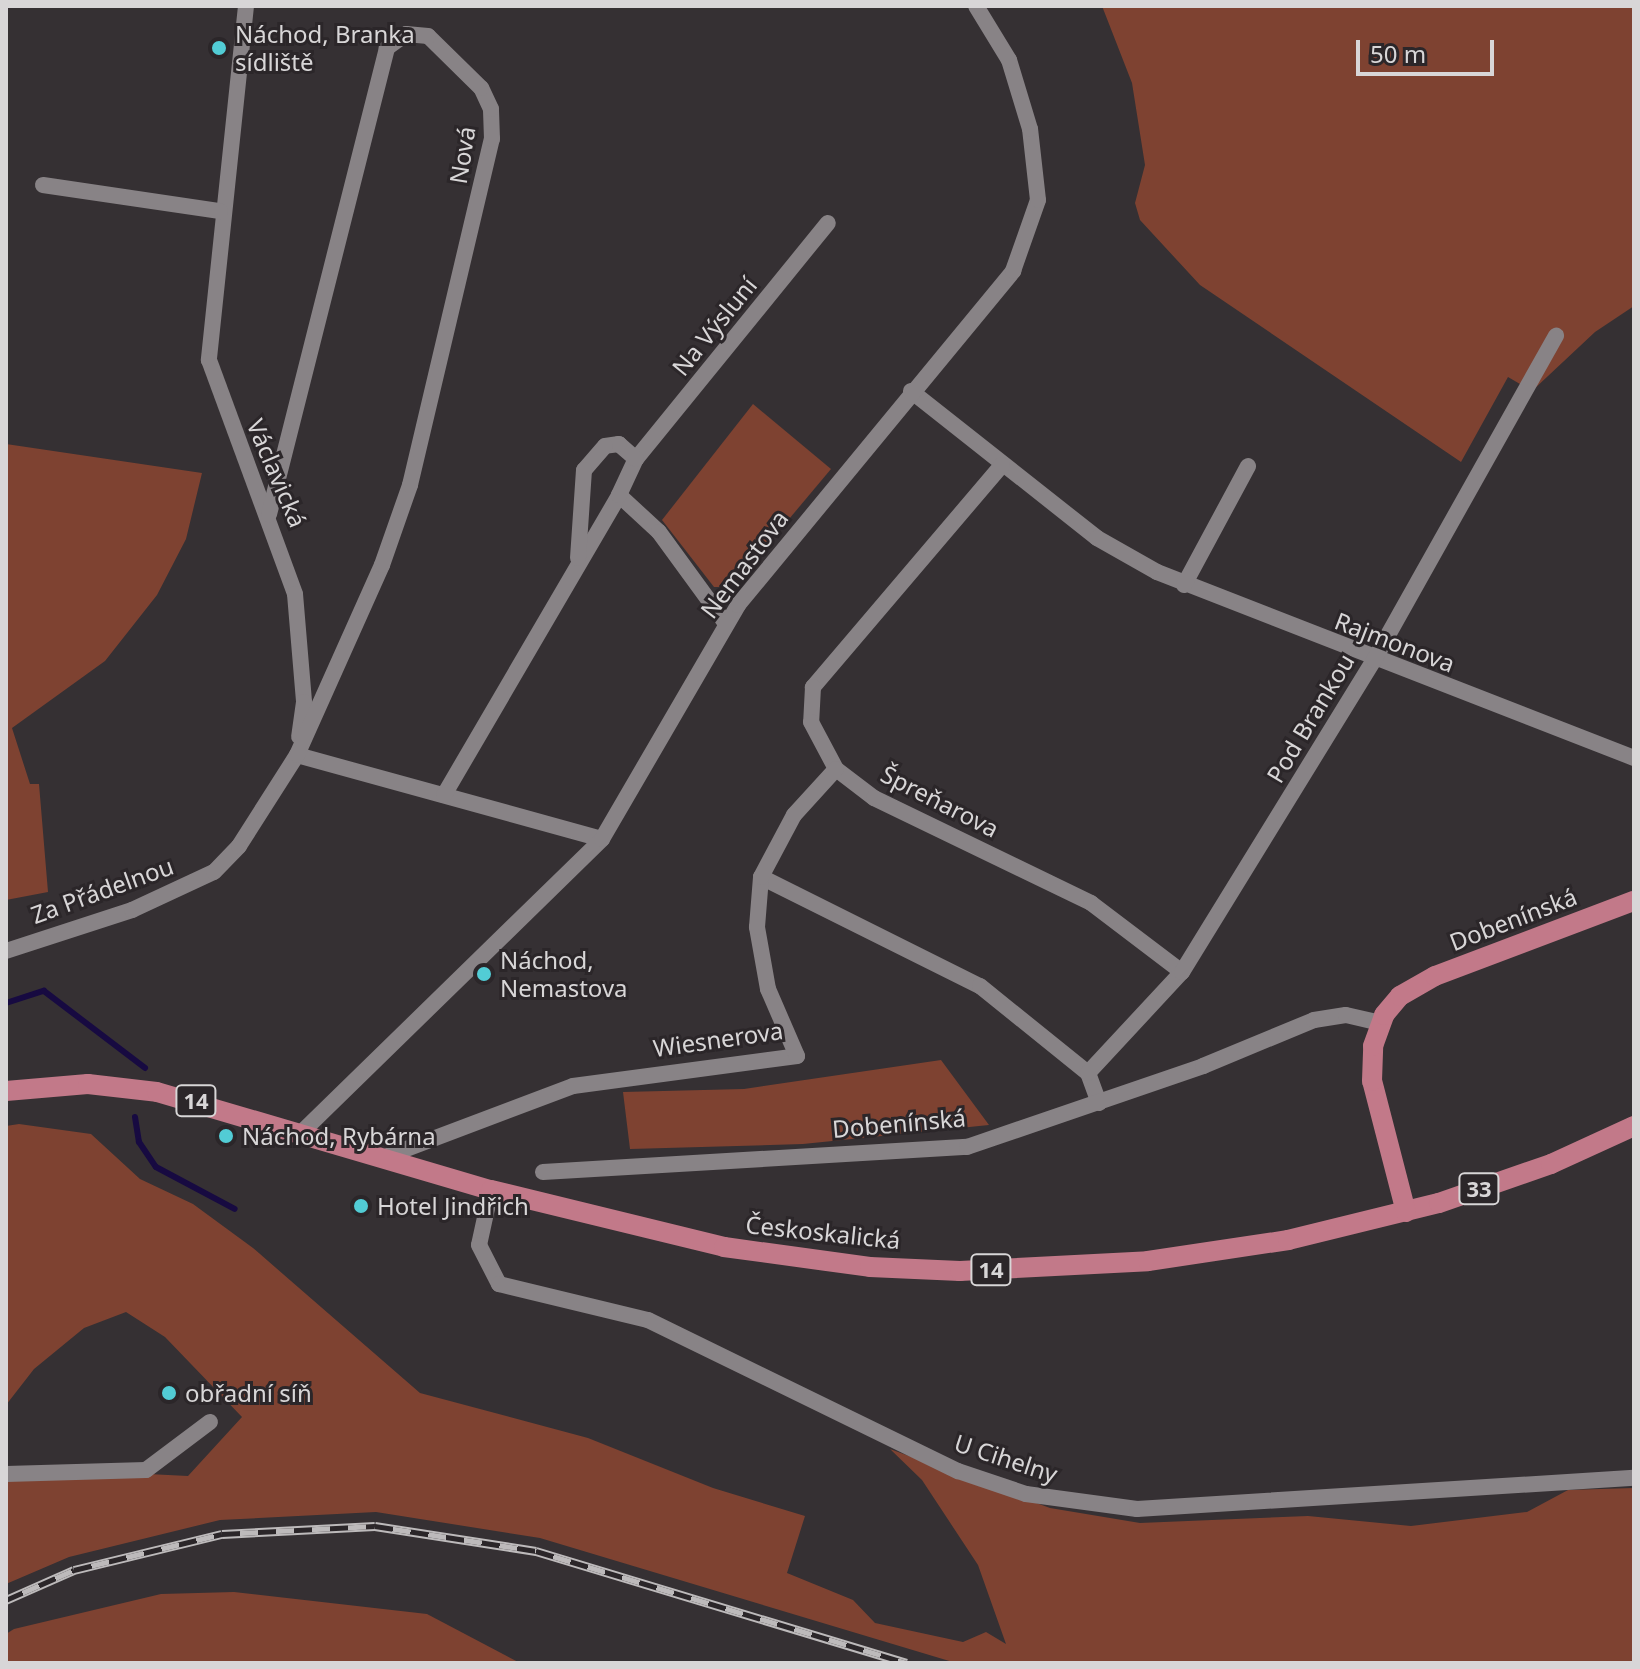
<!DOCTYPE html>
<html>
<head>
<meta charset="utf-8">
<style>
  body { margin:0 }
  #map { position:relative; width:1640px; height:1669px; overflow:hidden; background:#353033; font-family:"Noto Sans",sans-serif }
  div>[style] { position:absolute }
  .green>* { inset:0; background:#7e4231 }
  .stream>* { height:6px; margin:-3px; padding:0 3px; transform-origin:3px; border-radius:3px; background:#170a41 }
  .minor>* { height:16px; margin:-8px; padding:0 8px; transform-origin:8px; border-radius:8px; background:#888386 }
  .primary>* { height:20px; margin:-10px; padding:0 10px; transform-origin:10px; border-radius:10px; background:#c27989 }
  .rail>* { height:9px; margin-top:-4.5px; transform-origin:0; background:repeating-linear-gradient(90deg,#2b2629 0 18px,#bdbabb 0 36px); box-sizing:border-box; border-block:2px solid #bdbabb }
  .dots>* { width:22px; height:22px; translate:-50% -50%; box-sizing:border-box; border:4px solid #2b2629; border-radius:50% }
  span { translate:-50% -50%; white-space:nowrap; text-align:center; line-height:1.15; -webkit-text-stroke:6px #2b2629; paint-order:stroke }
  .shield-label span { padding:2px 6px; background:#2b2629; border:2px solid; border-radius:6px; -webkit-text-stroke-width:0 }
  .shield-label { font-size:22px; color:#d8d6d7; font-weight:700 }
  .poi-label { font-size:24px; color:#d8d6d7 }
  .left { translate:0 -50%; text-align:left }
  .street-label { font-size:24px; color:#d8d6d7 }
  .frame { position:absolute; inset:0; border:8px solid #d8d6d7; pointer-events:none }
  .scale { position:absolute; left:1356px; top:40px; width:138px; height:36px; box-sizing:border-box; border:4px solid #d8d6d7; border-top:0; padding-left:10px; font-size:24px; line-height:28px; white-space:nowrap; color:#d8d6d7; -webkit-text-stroke:6px #2b2629; paint-order:stroke }
</style>
</head>
<body>
<div id="map">
  <div class="green">
    <i style="clip-path:polygon(1102px 6px,1634px 6px,1634px 306px,1595px 332px,1532px 391px,1508px 377px,1461px 462px,1200px 285px,1140px 220px,1135px 203px,1145px 165px,1132px 83px)"></i>
    <i style="clip-path:polygon(753px 404px,831px 469px,732px 587px,714px 587px,662px 520px)"></i>
    <i style="clip-path:polygon(6px 444px,202px 473px,186px 539px,157px 595px,105px 661px,12px 728px,30px 784px,39px 784px,48px 892px,6px 900px)"></i>
    <i style="clip-path:polygon(941px 1060px,989px 1125px,803px 1144px,630px 1149px,623px 1092px,744px 1089px)"></i>
    <i style="clip-path:polygon(19px 1124px,91px 1134px,140px 1179px,193px 1204px,253px 1248px,420px 1393px,588px 1438px,713px 1488px,805px 1516px,787px 1573px,853px 1600px,875px 1623px,963px 1642px,986px 1632px,1006px 1644px,978px 1565px,922px 1480px,890px 1449px,1050px 1508px,1140px 1523px,1308px 1516px,1411px 1526px,1527px 1512px,1568px 1490px,1634px 1488px,1634px 1663px,956px 1663px,540px 1538px,376px 1512px,220px 1520px,69px 1557px,6px 1584px,6px 1479px,108px 1472px,188px 1476px,242px 1417px,165px 1337px,126px 1312px,84px 1328px,34px 1369px,6px 1405px,6px 1126px)"></i>
    <i style="clip-path:polygon(234px 1592px,427px 1614px,520px 1663px,6px 1663px,6px 1634px,14px 1629px,161px 1594px)"></i>
  </div>
  <div class="stream">
    <i style="left:6px;top:1003px;width:40px;rotate:-18deg"></i>
    <i style="left:44px;top:991px;width:127px;rotate:37.3deg"></i>
    <i style="left:135px;top:1117px;width:25px;rotate:81deg"></i>
    <i style="left:139px;top:1142px;width:30px;rotate:56deg"></i>
    <i style="left:156px;top:1167px;width:89px;rotate:28deg"></i>
  </div>
  <div class="minor">
    <i style="left:246px;top:6px;width:356px;rotate:96deg"></i>
    <i style="left:209px;top:360px;width:249px;rotate:69.8deg"></i>
    <i style="left:295px;top:594px;width:108px;rotate:85.2deg"></i>
    <i style="left:304px;top:702px;width:35px;rotate:98deg"></i>
    <i style="left:43px;top:185px;width:179px;rotate:8.4deg"></i>
    <i style="left:911px;top:391px;width:237px;rotate:38.3deg"></i>
    <i style="left:1097px;top:538px;width:69px;rotate:29.5deg"></i>
    <i style="left:1157px;top:572px;width:512px;rotate:21.3deg"></i>
    <i style="left:636px;top:459px;width:304px;rotate:-50.9deg"></i>
    <i style="left:1002px;top:465px;width:292px;rotate:130.4deg"></i>
    <i style="left:813px;top:687px;width:35px;rotate:93deg"></i>
    <i style="left:811px;top:722px;width:53px;rotate:62deg"></i>
    <i style="left:836px;top:769px;width:48px;rotate:37.3deg"></i>
    <i style="left:874px;top:798px;width:241px;rotate:25.8deg"></i>
    <i style="left:1091px;top:903px;width:114px;rotate:37.2deg"></i>
    <i style="left:619px;top:495px;width:54px;rotate:42.8deg"></i>
    <i style="left:659px;top:532px;width:114px;rotate:53.9deg"></i>
    <i style="left:1184px;top:585px;width:135px;rotate:-61.7deg"></i>
    <i style="left:297px;top:755px;width:316px;rotate:15.4deg"></i>
    <i style="left:444px;top:795px;width:347px;rotate:-59.7deg"></i>
    <i style="left:619px;top:495px;width:40px;rotate:-65deg"></i>
    <i style="left:636px;top:459px;width:23px;rotate:-139deg"></i>
    <i style="left:619px;top:444px;width:14px;rotate:172deg"></i>
    <i style="left:605px;top:446px;width:32px;rotate:131deg"></i>
    <i style="left:584px;top:470px;width:88px;rotate:93.9deg"></i>
    <i style="left:761px;top:877px;width:245px;rotate:26.5deg"></i>
    <i style="left:980px;top:986px;width:139px;rotate:38.9deg"></i>
    <i style="left:6px;top:951px;width:133px;rotate:-18deg"></i>
    <i style="left:132px;top:910px;width:90px;rotate:-24.9deg"></i>
    <i style="left:214px;top:872px;width:36px;rotate:-46deg"></i>
    <i style="left:239px;top:846px;width:108px;rotate:-57.5deg"></i>
    <i style="left:297px;top:755px;width:208px;rotate:-65.9deg"></i>
    <i style="left:382px;top:565px;width:85px;rotate:-70.7deg"></i>
    <i style="left:410px;top:485px;width:356px;rotate:-76.7deg"></i>
    <i style="left:492px;top:139px;width:30px;rotate:-92deg"></i>
    <i style="left:491px;top:109px;width:23px;rotate:-115deg"></i>
    <i style="left:481px;top:88px;width:74px;rotate:-135.5deg"></i>
    <i style="left:428px;top:36px;width:22px;rotate:-175deg"></i>
    <i style="left:406px;top:34px;width:24px;rotate:144deg"></i>
    <i style="left:387px;top:48px;width:481px;rotate:104.2deg"></i>
    <i style="left:1099px;top:1103px;width:32px;rotate:-110deg"></i>
    <i style="left:1088px;top:1073px;width:138px;rotate:-47.1deg"></i>
    <i style="left:1182px;top:972px;width:366px;rotate:-58.4deg"></i>
    <i style="left:1374px;top:660px;width:372px;rotate:-60.7deg"></i>
    <i style="left:302px;top:1132px;width:419px;rotate:-44.3deg"></i>
    <i style="left:602px;top:839px;width:271px;rotate:-59.8deg"></i>
    <i style="left:738px;top:605px;width:433px;rotate:-50.5deg"></i>
    <i style="left:1013px;top:271px;width:75px;rotate:-70.6deg"></i>
    <i style="left:1038px;top:200px;width:71px;rotate:-96.4deg"></i>
    <i style="left:1030px;top:129px;width:72px;rotate:-106.9deg"></i>
    <i style="left:1009px;top:60px;width:63px;rotate:-121.4deg"></i>
    <i style="left:385px;top:1157px;width:201px;rotate:-20.7deg"></i>
    <i style="left:573px;top:1086px;width:226px;rotate:-7.6deg"></i>
    <i style="left:797px;top:1056px;width:73px;rotate:-113.4deg"></i>
    <i style="left:768px;top:989px;width:63px;rotate:-100.1deg"></i>
    <i style="left:757px;top:927px;width:50px;rotate:-85.4deg"></i>
    <i style="left:761px;top:877px;width:70px;rotate:-62deg"></i>
    <i style="left:794px;top:815px;width:62px;rotate:-47.6deg"></i>
    <i style="left:543px;top:1172px;width:425px;rotate:-3.4deg"></i>
    <i style="left:967px;top:1147px;width:250px;rotate:-18.9deg"></i>
    <i style="left:1203px;top:1066px;width:120px;rotate:-22.5deg"></i>
    <i style="left:1314px;top:1020px;width:32px;rotate:-9deg"></i>
    <i style="left:1346px;top:1015px;width:35px;rotate:13deg"></i>
    <i style="left:491px;top:1190px;width:56px;rotate:102.3deg"></i>
    <i style="left:479px;top:1245px;width:44px;rotate:62.9deg"></i>
    <i style="left:499px;top:1284px;width:153px;rotate:13.6deg"></i>
    <i style="left:648px;top:1320px;width:345px;rotate:26deg"></i>
    <i style="left:958px;top:1471px;width:72px;rotate:18.7deg"></i>
    <i style="left:1026px;top:1494px;width:112px;rotate:7.7deg"></i>
    <i style="left:1137px;top:1509px;width:498px;rotate:-3.6deg"></i>
    <i style="left:6px;top:1474px;width:140px;rotate:-1.6deg"></i>
    <i style="left:146px;top:1470px;width:80px;rotate:-36.9deg"></i>
  </div>
  <div class="primary">
    <i style="left:6px;top:1091px;width:82px;rotate:-4.9deg"></i>
    <i style="left:88px;top:1084px;width:69px;rotate:6.6deg"></i>
    <i style="left:157px;top:1092px;width:348px;rotate:16.4deg"></i>
    <i style="left:491px;top:1190px;width:240px;rotate:13.7deg"></i>
    <i style="left:724px;top:1247px;width:147px;rotate:7.8deg"></i>
    <i style="left:870px;top:1267px;width:90px;rotate:2.5deg"></i>
    <i style="left:960px;top:1271px;width:188px;rotate:-3deg"></i>
    <i style="left:1148px;top:1261px;width:142px;rotate:-8.5deg"></i>
    <i style="left:1288px;top:1240px;width:155px;rotate:-13.8deg"></i>
    <i style="left:1439px;top:1203px;width:119px;rotate:-19.2deg"></i>
    <i style="left:1551px;top:1164px;width:91px;rotate:-24.6deg"></i>
    <i style="left:1406px;top:1212px;width:135px;rotate:-104.5deg"></i>
    <i style="left:1372px;top:1081px;width:35px;rotate:-88deg"></i>
    <i style="left:1373px;top:1046px;width:33px;rotate:-70deg"></i>
    <i style="left:1384px;top:1015px;width:25px;rotate:-50deg"></i>
    <i style="left:1400px;top:996px;width:40px;rotate:-29.7deg"></i>
    <i style="left:1435px;top:976px;width:213px;rotate:-20.7deg"></i>
  </div>
  <div class="rail">
    <i style="left:6px;top:1600px;width:74px;rotate:-23.8deg"></i>
    <i style="left:74px;top:1570px;width:152px;rotate:-13.7deg"></i>
    <i style="left:222px;top:1534px;width:153px;rotate:-3deg"></i>
    <i style="left:375px;top:1526px;width:163px;rotate:8.8deg"></i>
    <i style="left:536px;top:1551px;width:387px;rotate:16.8deg"></i>
  </div>
  <div class="dots">
    <i style="left:219px;top:48px;background:#52ccd5"></i>
    <i style="left:484px;top:974px;background:#52ccd5"></i>
    <i style="left:226px;top:1136px;background:#52ccd5"></i>
    <i style="left:361px;top:1206px;background:#52ccd5"></i>
    <i style="left:169px;top:1393px;background:#52ccd5"></i>
  </div>
  <div class="shield-label">
    <span style="left:196px;top:1101px">14</span>
    <span style="left:1479px;top:1189px">33</span>
    <span style="left:991px;top:1270px">14</span>
  </div>
  <div class="poi-label">
    <span class="left" style="left:235px;top:48px">Náchod, Branka<br>sídliště</span>
    <span class="left" style="left:500px;top:974px">Náchod,<br>Nemastova</span>
    <span class="left" style="left:242px;top:1136px">Náchod, Rybárna</span>
    <span class="left" style="left:377px;top:1206px">Hotel Jindřich</span>
    <span class="left" style="left:185px;top:1393px">obřadní síň</span>
  </div>
  <div class="street-label">
    <span style="left:462px;top:155px;rotate:-81deg">Nová</span>
    <span style="left:714px;top:326px;rotate:-51deg">Na Výsluní</span>
    <span style="left:277px;top:473px;rotate:67deg">Václavická</span>
    <span style="left:744px;top:564px;rotate:-53deg">Nemastova</span>
    <span style="left:1395px;top:642px;rotate:21deg">Rajmonova</span>
    <span style="left:1310px;top:718px;rotate:-59deg">Pod Brankou</span>
    <span style="left:940px;top:801px;rotate:27deg">Špreňarova</span>
    <span style="left:102px;top:890px;rotate:-20deg">Za Přádelnou</span>
    <span style="left:1513px;top:919px;rotate:-21deg">Dobenínská</span>
    <span style="left:718px;top:1039px;rotate:-8deg">Wiesnerova</span>
    <span style="left:899px;top:1123px;rotate:-5deg">Dobenínská</span>
    <span style="left:823px;top:1232px;rotate:6deg">Českoskalická</span>
    <span style="left:1006px;top:1458px;rotate:18deg">U Cihelny</span>
  </div>
  <div class="frame"></div>
  <div class="scale">50 m</div>
</div>
</body>
</html>
